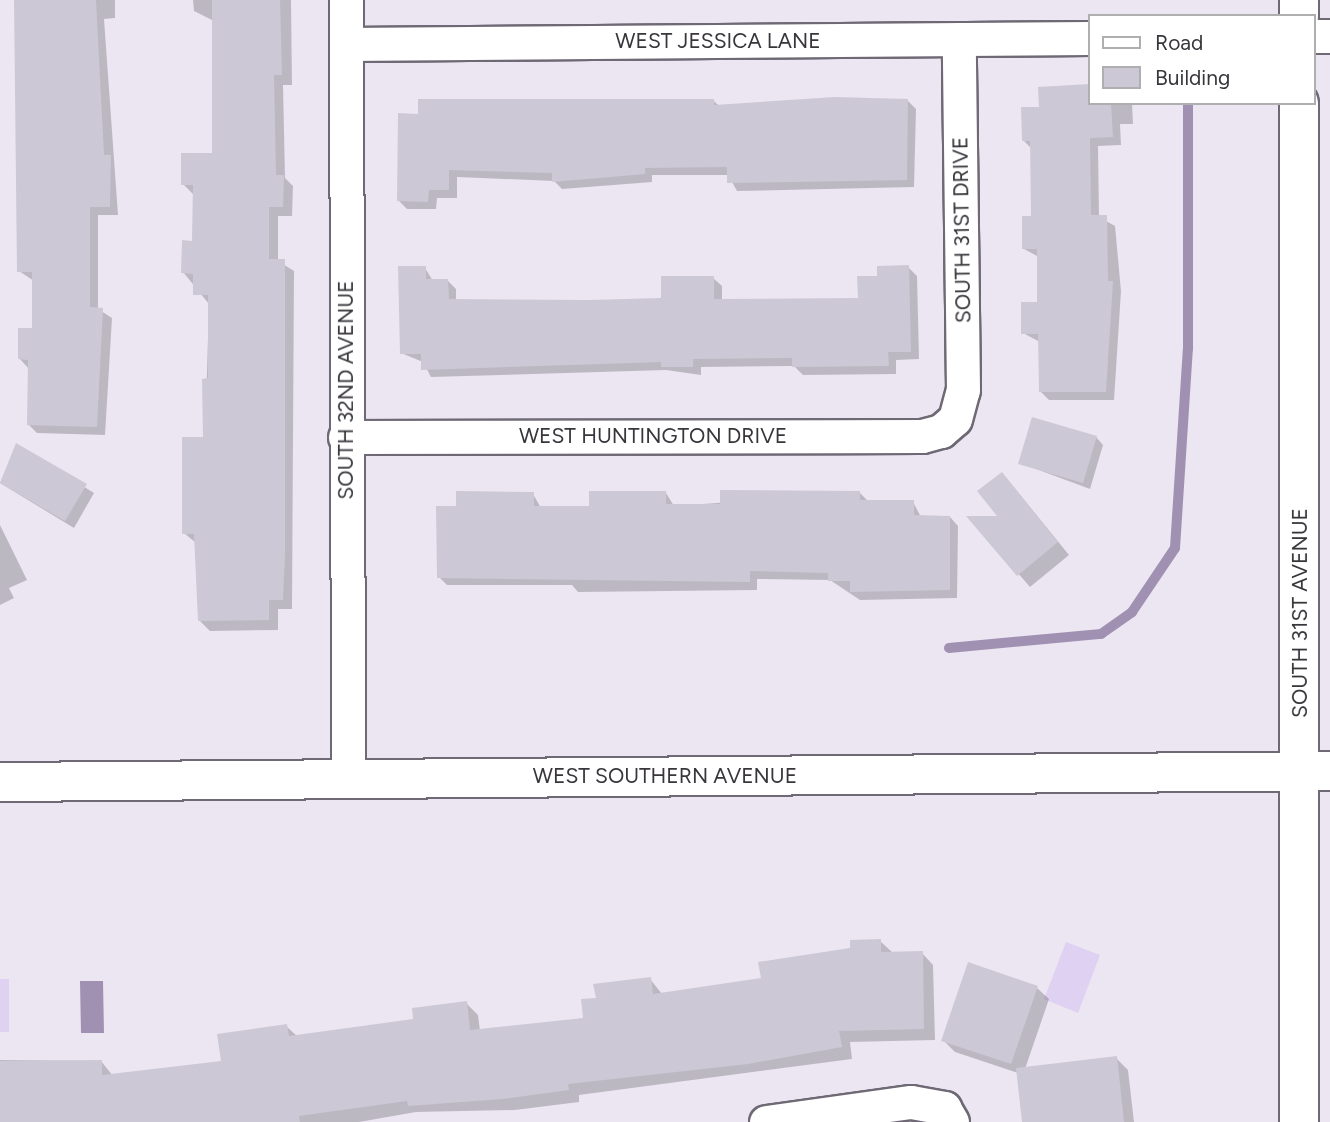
<!DOCTYPE html>
<html>
<head>
<meta charset="utf-8">
<style>
  body { margin:0 }
  #map { position:relative; width:1330px; height:1122px; overflow:hidden; background:#ece6f3; font-family:Figtree,sans-serif }
  div>[style] { position:absolute }
  .green>* { inset:0; background:#dfd1f1 }
  .water>* { inset:0; background:#a091b2 }
  .shadow>* { inset:0; background:#0003 }
  .stream>* { height:10px; margin:-5px; padding:0 5px; transform-origin:5px; border-radius:5px; background:#a091b2 }
  .building>* { inset:0; background:#cdc8d5 }
  .roads { filter:drop-shadow(2px 0 #6e6974) drop-shadow(-2px 0 #6e6974) drop-shadow(0 2px #6e6974) drop-shadow(0 -2px #6e6974) }
  .street>* { height:33px; margin:-16.5px; padding:0 16.5px; transform-origin:16.5px; border-radius:16.5px; background:#fff }
  .secondary>* { height:38px; margin:-19px; padding:0 19px; transform-origin:19px; border-radius:19px; background:#fff }
  span { translate:-50% -50%; white-space:nowrap; text-align:center; line-height:1.15; -webkit-text-stroke:7px #fff; paint-order:stroke }
  .street-label { font-size:21px; color:#38353b }
  .legend { position:absolute; left:1088px; top:14px; width:228px; height:91px; box-sizing:border-box; background:#fff; border:2px solid #afaeb1; margin:0; padding:9px 12px; list-style:none; font-size:21px; color:#38353b }
  .legend li { display:flex; align-items:center; gap:14px; height:35px }
  .legend b { width:35px; border:2px solid #afaeb1 }
</style>
</head>
<body>
<div id="map">
  <div class="green">
    <i style="clip-path:polygon(1066px 942px,1100px 955px,1078px 1013px,1044px 999px)"></i>
    <i style="clip-path:polygon(0 979px,9px 979px,9px 1032px,0 1032px)"></i>
  </div>
  <div class="water">
    <i style="clip-path:polygon(80px 981px,103px 981px,104px 1033px,81px 1033px)"></i>
  </div>
  <div class="shadow">
    <i style="clip-path:polygon(17px 0,115px 0,115px 18px,104px 19px,118px 215px,98px 215px,98px 309px,112px 318px,105px 435px,37px 433px,28px 424px,29px 369px,20px 359px,34px 330px,34px 281px,19px 271px)"></i>
    <i style="clip-path:polygon(193px 0,291px 0,292px 85px,283px 85px,285px 178px,293px 186px,292px 216px,278px 216px,278px 261px,294px 271px,292px 609px,278px 609px,278px 630px,210px 631px,200px 621px,196px 543px,184px 533px,205px 439px,209px 304px,183px 272px,194px 242px,193px 194px,183px 184px,214px 155px,214px 21px,194px 11px)"></i>
    <i style="clip-path:polygon(1090px 86px,1090px 103px,1132px 103px,1133px 124px,1120px 124px,1121px 145px,1098px 146px,1099px 217px,1115px 226px,1121px 291px,1114px 400px,1049px 400px,1041px 392px,1040px 342px,1023px 333px,1039px 304px,1039px 257px,1024px 249px,1033px 218px,1032px 149px,1024px 141px,1041px 108px,1040px 89px)"></i>
    <i style="clip-path:polygon(714px 101px,719px 106px,908px 101px,916px 109px,914px 187px,737px 191px,728px 175px,652px 175px,652px 182px,562px 189px,554px 181px,457px 177px,457px 198px,437px 198px,436px 209px,407px 209px,399px 201px,400px 115px)"></i>
    <i style="clip-path:polygon(908px 267px,917px 276px,919px 359px,896px 360px,896px 374px,803px 375px,794px 366px,701px 367px,701px 375px,666px 370px,431px 377px,423px 362px,401px 353px,425px 268px,433px 281px,448px 281px,456px 289px,456px 301px,663px 300px,713px 278px,722px 286px,722px 301px,859px 300px,879px 278px)"></i>
    <i style="clip-path:polygon(1096px 437px,1103px 445px,1090px 489px,1020px 463px)"></i>
    <i style="clip-path:polygon(17px 445px,94px 493px,74px 528px,0 483px)"></i>
    <i style="clip-path:polygon(1013px 486px,1069px 555px,1030px 587px,970px 518px,1001px 518px)"></i>
    <i style="clip-path:polygon(666px 493px,674px 506px,860px 493px,869px 502px,913px 502px,921px 517px,950px 517px,958px 526px,957px 598px,860px 600px,830px 580px,757px 579px,757px 590px,578px 592px,572px 585px,447px 585px,439px 577px,458px 508px,533px 494px,541px 508px,590px 508px)"></i>
    <i style="clip-path:polygon(0 525px,27px 580px,9px 588px,14px 598px,0 605px)"></i>
    <i style="clip-path:polygon(880px 941px,892px 952px,922px 953px,933px 965px,935px 1040px,850px 1042px,852px 1059px,579px 1095px,579px 1102px,515px 1110px,416px 1112px,359px 1122px,0 1122px,0 1060px,101px 1061px,113px 1076px,223px 1063px,286px 1026px,298px 1037px,415px 1020px,466px 1003px,478px 1015px,480px 1031px,585px 1020px,598px 999px,650px 979px,662px 994px,763px 980px)"></i>
    <i style="clip-path:polygon(1037px 988px,1049px 999px,1025px 1069px,1116px 1058px,1128px 1070px,1134px 1122px,1026px 1122px,1018px 1073px,955px 1052px,943px 1040px)"></i>
  </div>
  <div class="stream">
    <i style="left:949px;top:648px;width:153px;rotate:-5.3deg"></i>
    <i style="left:1101px;top:634px;width:38px;rotate:-35deg"></i>
    <i style="left:1132px;top:612px;width:77px;rotate:-56.1deg"></i>
    <i style="left:1175px;top:548px;width:199px;rotate:-86.3deg"></i>
    <i style="left:1188px;top:349px;width:246px;rotate:-90deg"></i>
  </div>
  <div class="building">
    <i style="clip-path:polygon(14px 0,96px 0,104px 155px,111px 155px,110px 207px,90px 207px,90px 307px,103px 308px,97px 427px,27px 425px,28px 360px,18px 359px,18px 328px,32px 328px,32px 272px,17px 272px)"></i>
    <i style="clip-path:polygon(212px 0,280px 0,282px 75px,274px 75px,276px 175px,284px 175px,283px 207px,269px 207px,269px 259px,285px 259px,285px 556px,283px 600px,269px 600px,269px 620px,198px 621px,194px 534px,182px 534px,182px 437px,203px 437px,202px 379px,208px 378px,208px 295px,193px 295px,193px 274px,181px 273px,182px 240px,192px 241px,193px 185px,181px 185px,181px 153px,212px 153px)"></i>
    <i style="clip-path:polygon(1090px 84px,1090px 103px,1111px 103px,1113px 137px,1090px 138px,1091px 215px,1107px 215px,1108px 281px,1113px 281px,1106px 392px,1039px 392px,1038px 334px,1021px 334px,1021px 302px,1037px 302px,1037px 249px,1022px 249px,1022px 216px,1031px 216px,1030px 141px,1022px 141px,1021px 107px,1039px 107px,1038px 87px)"></i>
    <i style="clip-path:polygon(835px 97px,908px 99px,907px 180px,727px 183px,727px 167px,645px 168px,645px 174px,552px 182px,552px 173px,449px 170px,449px 190px,429px 190px,428px 202px,397px 201px,398px 113px,418px 114px,418px 99px,714px 99px,714px 105px)"></i>
    <i style="clip-path:polygon(909px 265px,911px 352px,888px 352px,889px 366px,792px 367px,792px 358px,693px 359px,693px 367px,661px 367px,661px 362px,421px 370px,421px 354px,400px 354px,398px 266px,426px 266px,426px 279px,448px 279px,449px 299px,589px 300px,661px 298px,661px 276px,714px 276px,714px 299px,858px 298px,857px 276px,877px 276px,877px 266px)"></i>
    <i style="clip-path:polygon(1032px 417px,1097px 436px,1083px 483px,1018px 464px)"></i>
    <i style="clip-path:polygon(16px 443px,87px 484px,65px 521px,0 483px)"></i>
    <i style="clip-path:polygon(1002px 472px,1058px 542px,1017px 576px,966px 516px,997px 516px,977px 491px)"></i>
    <i style="clip-path:polygon(720px 490px,860px 491px,860px 500px,914px 500px,914px 515px,950px 516px,950px 590px,850px 592px,850px 581px,828px 581px,828px 573px,750px 571px,750px 582px,437px 578px,436px 506px,456px 506px,456px 491px,534px 492px,534px 506px,589px 506px,589px 491px,666px 491px,666px 504px,720px 504px)"></i>
    <i style="clip-path:polygon(881px 939px,881px 952px,923px 951px,924px 1029px,839px 1031px,842px 1047px,748px 1064px,568px 1084px,569px 1090px,502px 1099px,408px 1106px,407px 1101px,299px 1116px,300px 1122px,0 1122px,0 1061px,102px 1060px,102px 1075px,221px 1061px,217px 1034px,287px 1024px,289px 1036px,413px 1019px,412px 1008px,467px 1001px,470px 1030px,583px 1018px,581px 999px,596px 998px,593px 984px,651px 977px,653px 994px,761px 978px,758px 962px,850px 948px,850px 940px)"></i>
    <i style="clip-path:polygon(968px 962px,1038px 986px,1011px 1064px,941px 1041px)"></i>
    <i style="clip-path:polygon(1117px 1056px,1124px 1122px,1022px 1122px,1016px 1068px)"></i>
  </div>
  <div class="roads">
    <div class="street">
      <i style="left:346px;top:0;width:779px;rotate:89.85deg"></i>
      <i style="left:1314px;top:36px;width:16px"></i>
      <i style="left:346px;top:44px;width:744px;rotate:-0.46deg"></i>
      <i style="left:345px;top:437px;width:577px;rotate:-0.1deg"></i>
      <i style="left:922px;top:436px;width:20px;rotate:-15deg"></i>
      <i style="left:941px;top:431px;width:18px;rotate:-41deg"></i>
      <i style="left:955px;top:419px;width:30px;rotate:-75deg"></i>
      <i style="left:963px;top:390px;width:351px;rotate:-90.7deg"></i>
      <i style="left:766px;top:1122px;width:146px;rotate:-7.9deg"></i>
      <i style="left:911px;top:1102px;width:34px;rotate:10deg"></i>
      <i style="left:944px;top:1108px;width:16px;rotate:60deg"></i>
    </div>
    <div class="secondary">
      <i style="left:1299px;top:0;width:16px;rotate:90deg"></i>
      <i style="left:0;top:782px;width:1330px;rotate:-0.47deg"></i>
      <i style="left:1299px;top:1122px;width:1019px;rotate:-90deg"></i>
    </div>
  </div>
  <div class="street-label">
    <span style="left:718px;top:41px">WEST JESSICA LANE</span>
    <span style="left:962px;top:230px;rotate:-91deg">SOUTH 31ST DRIVE</span>
    <span style="left:346px;top:390px;rotate:-90deg">SOUTH 32ND AVENUE</span>
    <span style="left:653px;top:436px">WEST HUNTINGTON DRIVE</span>
    <span style="left:1300px;top:613px;rotate:-90deg">SOUTH 31ST AVENUE</span>
    <span style="left:665px;top:776px">WEST SOUTHERN AVENUE</span>
  </div>
  <ul class="legend">
  <li><b style="height:9px;background:#fff"></b>Road</li>
  <li><b style="height:19px;background:#cdc8d5"></b>Building</li>
  </ul>
</div>
</body>
</html>
